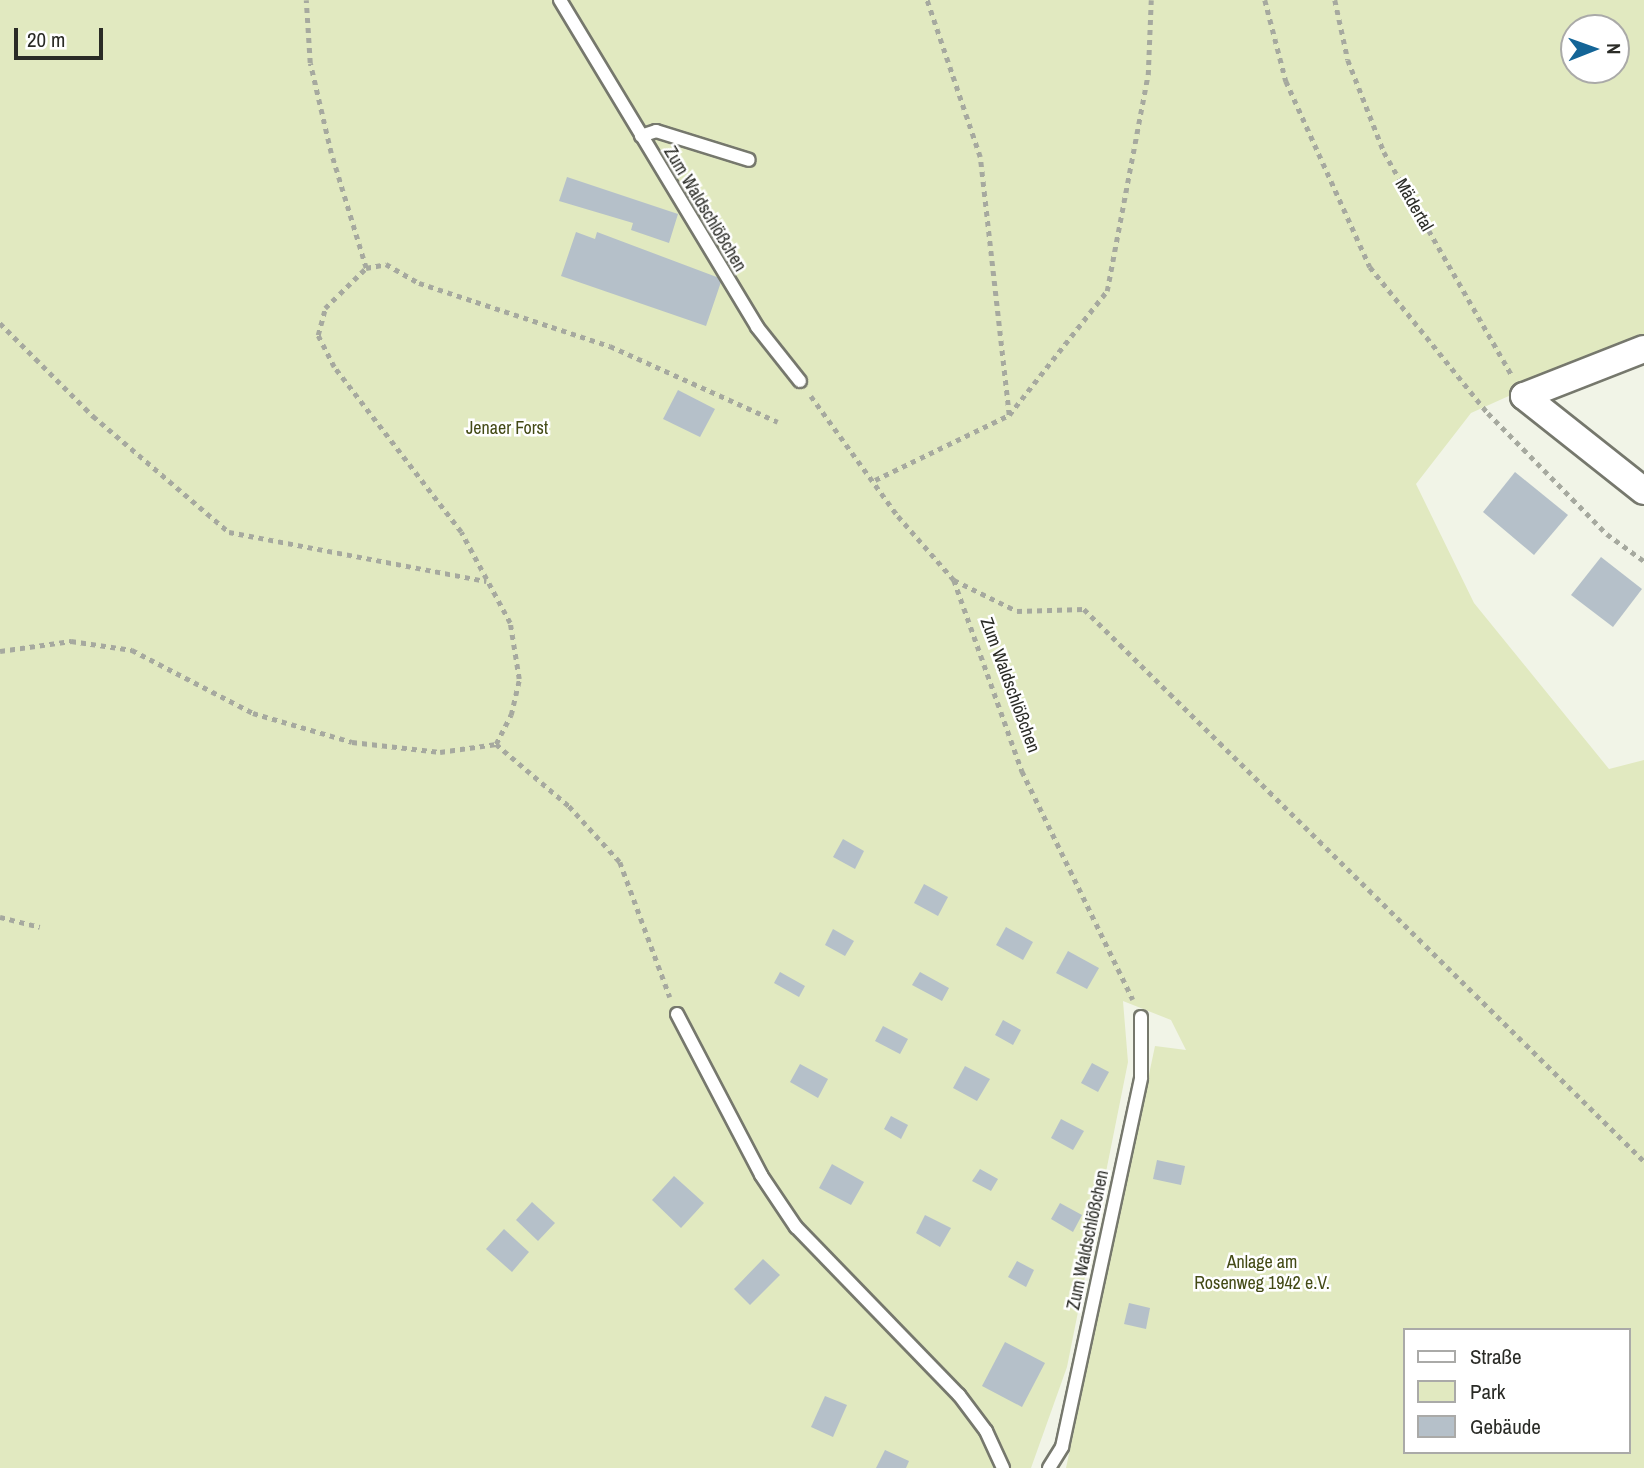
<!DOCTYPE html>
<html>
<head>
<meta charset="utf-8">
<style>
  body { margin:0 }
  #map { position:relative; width:1644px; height:1468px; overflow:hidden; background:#f1f4e7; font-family:"Archivo Narrow",sans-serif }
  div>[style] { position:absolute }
  .green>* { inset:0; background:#e1e9c0 }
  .building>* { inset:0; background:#b5c0c9 }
  .path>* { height:4.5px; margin-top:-2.25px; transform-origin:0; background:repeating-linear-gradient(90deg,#a6a99f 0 5px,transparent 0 10px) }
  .roads { filter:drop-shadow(2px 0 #76786d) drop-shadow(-2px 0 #76786d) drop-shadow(0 2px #76786d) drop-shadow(0 -2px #76786d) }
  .lane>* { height:12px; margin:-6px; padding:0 6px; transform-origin:6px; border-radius:6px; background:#fff }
  .street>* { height:26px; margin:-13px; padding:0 13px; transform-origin:13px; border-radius:13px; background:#fff }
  span { translate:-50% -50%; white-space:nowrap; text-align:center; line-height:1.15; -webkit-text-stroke:5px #fff; paint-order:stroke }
  .street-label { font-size:18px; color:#2a2b26 }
  .park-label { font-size:18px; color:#434a15 }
  .legend { position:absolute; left:1403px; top:1328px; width:228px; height:126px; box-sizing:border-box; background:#fff; border:2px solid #aaaaa8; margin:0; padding:9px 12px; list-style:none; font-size:21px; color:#2a2b26 }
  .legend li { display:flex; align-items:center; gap:14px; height:35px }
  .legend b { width:35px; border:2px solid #aaaaa8 }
  .north { position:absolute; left:1560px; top:14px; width:70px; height:70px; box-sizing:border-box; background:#fff; border:2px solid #aaaaa8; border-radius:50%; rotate:89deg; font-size:19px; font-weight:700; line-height:28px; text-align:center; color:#2a2b26 }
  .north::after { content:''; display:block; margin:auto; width:24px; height:32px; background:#146597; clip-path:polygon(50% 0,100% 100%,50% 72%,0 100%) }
  .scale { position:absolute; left:14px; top:28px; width:89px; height:32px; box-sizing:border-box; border:4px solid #2a2b26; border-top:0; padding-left:9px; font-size:21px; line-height:24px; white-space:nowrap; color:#2a2b26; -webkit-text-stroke:5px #fff; paint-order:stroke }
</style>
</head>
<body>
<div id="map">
  <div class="green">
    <i style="clip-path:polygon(evenodd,0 0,1644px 0,1644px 335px,1471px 413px,1416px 484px,1474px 603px,1609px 769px,1644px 760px,1644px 1468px,1066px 1468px,1155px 1046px,1186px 1050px,1171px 1020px,1123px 1001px,1128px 1062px,1067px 1367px,1031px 1468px,0 1468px,0 0,1574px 28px,1616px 28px,1616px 70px,1574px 70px,1574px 28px,0 0,1404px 1330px,1628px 1330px,1628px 1452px,1404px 1452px,1404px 1330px)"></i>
  </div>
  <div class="building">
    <i style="clip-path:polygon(567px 177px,678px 214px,669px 243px,631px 230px,633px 223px,559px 201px)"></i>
    <i style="clip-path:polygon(576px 232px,595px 239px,597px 232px,722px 279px,706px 326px,561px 276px)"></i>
    <i style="clip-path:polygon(678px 390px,715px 409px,700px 437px,663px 419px)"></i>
    <i style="clip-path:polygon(1515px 472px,1568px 515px,1534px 555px,1483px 512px)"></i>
    <i style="clip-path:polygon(1601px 557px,1642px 589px,1613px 627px,1571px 595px)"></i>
    <i style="clip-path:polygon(843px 839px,864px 851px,855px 869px,833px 857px)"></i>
    <i style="clip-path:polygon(924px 884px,948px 897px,938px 916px,914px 903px)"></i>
    <i style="clip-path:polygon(1006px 927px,1033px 942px,1023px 960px,996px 945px)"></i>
    <i style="clip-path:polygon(833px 929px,854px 941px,845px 956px,825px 945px)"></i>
    <i style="clip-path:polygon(1068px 951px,1099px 968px,1087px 989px,1056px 973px)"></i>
    <i style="clip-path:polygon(780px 972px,805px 986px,799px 997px,774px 983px)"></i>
    <i style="clip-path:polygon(920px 972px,949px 988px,942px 1001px,912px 985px)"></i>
    <i style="clip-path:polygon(1003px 1020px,1021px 1030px,1013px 1045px,995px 1035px)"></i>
    <i style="clip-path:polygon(883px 1026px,908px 1039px,900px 1054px,875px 1041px)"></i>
    <i style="clip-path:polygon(1092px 1063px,1109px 1072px,1098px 1092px,1081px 1083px)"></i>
    <i style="clip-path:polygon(800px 1064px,828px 1079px,818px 1098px,790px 1082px)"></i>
    <i style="clip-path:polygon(965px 1066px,990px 1079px,977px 1101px,953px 1088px)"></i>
    <i style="clip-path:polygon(891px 1116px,908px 1125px,901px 1139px,884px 1129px)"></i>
    <i style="clip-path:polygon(1061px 1119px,1084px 1131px,1073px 1150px,1051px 1138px)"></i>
    <i style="clip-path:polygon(1157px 1160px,1185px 1166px,1181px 1185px,1153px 1179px)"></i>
    <i style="clip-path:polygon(832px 1164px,864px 1182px,851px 1205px,819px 1188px)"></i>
    <i style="clip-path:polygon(980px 1169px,998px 1179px,991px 1191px,972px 1181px)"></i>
    <i style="clip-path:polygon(674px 1176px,704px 1203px,681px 1228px,652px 1200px)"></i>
    <i style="clip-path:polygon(532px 1202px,555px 1223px,538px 1241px,516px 1220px)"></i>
    <i style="clip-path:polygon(1060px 1203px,1082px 1215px,1073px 1232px,1051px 1219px)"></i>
    <i style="clip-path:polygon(925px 1215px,951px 1228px,940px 1247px,916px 1233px)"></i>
    <i style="clip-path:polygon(504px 1229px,529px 1252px,512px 1272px,486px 1249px)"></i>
    <i style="clip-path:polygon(763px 1259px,780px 1275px,750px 1305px,734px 1289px)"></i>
    <i style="clip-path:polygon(1017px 1261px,1034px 1270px,1026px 1287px,1008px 1277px)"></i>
    <i style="clip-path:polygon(1129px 1303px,1150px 1308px,1146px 1329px,1124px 1324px)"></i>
    <i style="clip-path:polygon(1005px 1342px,1045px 1363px,1022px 1407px,982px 1386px)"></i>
    <i style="clip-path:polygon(825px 1396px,847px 1405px,833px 1437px,811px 1427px)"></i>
    <i style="clip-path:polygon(885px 1450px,909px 1461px,906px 1468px,876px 1468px)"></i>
  </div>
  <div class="path">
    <i style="left:1265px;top:0;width:84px;rotate:75.5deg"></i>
    <i style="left:1286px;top:81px;width:204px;rotate:65.7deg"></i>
    <i style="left:1370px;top:267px;width:188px;rotate:51.1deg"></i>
    <i style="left:1488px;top:413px;width:170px;rotate:45.5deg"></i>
    <i style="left:1607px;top:534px;width:46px;rotate:36.1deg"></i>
    <i style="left:1335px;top:0;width:61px;rotate:77.8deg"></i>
    <i style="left:1348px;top:60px;width:99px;rotate:68.6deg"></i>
    <i style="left:1384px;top:152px;width:256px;rotate:60.2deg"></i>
    <i style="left:366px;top:268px;width:20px;rotate:-11deg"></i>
    <i style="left:386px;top:264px;width:38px;rotate:30deg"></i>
    <i style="left:419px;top:283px;width:201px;rotate:18.3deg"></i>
    <i style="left:610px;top:346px;width:184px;rotate:24.3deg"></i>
    <i style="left:0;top:323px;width:132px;rotate:45deg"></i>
    <i style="left:93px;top:416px;width:179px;rotate:40.5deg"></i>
    <i style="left:229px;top:532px;width:262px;rotate:10.8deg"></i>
    <i style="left:811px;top:396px;width:148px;rotate:54.1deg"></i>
    <i style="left:898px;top:516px;width:85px;rotate:48.8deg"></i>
    <i style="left:954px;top:580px;width:203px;rotate:70.4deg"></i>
    <i style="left:1022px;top:771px;width:254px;rotate:64.1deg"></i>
    <i style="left:1009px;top:415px;width:158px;rotate:-51.7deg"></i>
    <i style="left:1107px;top:291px;width:220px;rotate:-79.3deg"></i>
    <i style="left:1148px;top:75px;width:75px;rotate:-87.7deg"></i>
    <i style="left:875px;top:480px;width:149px;rotate:-25.9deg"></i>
    <i style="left:1009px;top:415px;width:260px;rotate:-96.4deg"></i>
    <i style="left:980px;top:157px;width:166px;rotate:-108.7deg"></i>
    <i style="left:954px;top:580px;width:70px;rotate:26.2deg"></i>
    <i style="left:1017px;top:611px;width:67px;rotate:-1.7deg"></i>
    <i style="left:1084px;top:609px;width:786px;rotate:44.59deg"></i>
    <i style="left:0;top:651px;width:72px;rotate:-8deg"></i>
    <i style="left:71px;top:641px;width:62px;rotate:8.4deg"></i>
    <i style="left:132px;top:650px;width:136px;rotate:27.5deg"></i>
    <i style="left:253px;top:713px;width:103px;rotate:16.3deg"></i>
    <i style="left:352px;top:742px;width:89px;rotate:6.5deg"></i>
    <i style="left:440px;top:752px;width:57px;rotate:-8.1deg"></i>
    <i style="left:496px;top:744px;width:33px;rotate:-63deg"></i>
    <i style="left:511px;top:715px;width:37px;rotate:-77deg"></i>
    <i style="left:519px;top:679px;width:57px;rotate:-99.1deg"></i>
    <i style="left:510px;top:623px;width:103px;rotate:-118.3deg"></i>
    <i style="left:461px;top:532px;width:208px;rotate:-127.6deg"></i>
    <i style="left:334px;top:367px;width:36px;rotate:-117deg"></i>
    <i style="left:318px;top:335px;width:28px;rotate:-75deg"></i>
    <i style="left:325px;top:308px;width:57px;rotate:-44.3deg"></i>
    <i style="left:366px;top:268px;width:120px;rotate:-106.9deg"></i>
    <i style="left:331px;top:153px;width:92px;rotate:-103.1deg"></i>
    <i style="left:310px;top:63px;width:63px;rotate:-93.6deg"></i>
    <i style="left:496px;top:744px;width:96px;rotate:40.3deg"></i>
    <i style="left:569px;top:806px;width:76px;rotate:47.7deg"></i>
    <i style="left:620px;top:862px;width:144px;rotate:69.7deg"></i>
    <i style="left:0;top:917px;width:41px;rotate:14deg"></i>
  </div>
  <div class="roads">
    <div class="lane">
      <i style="left:560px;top:0;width:382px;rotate:58.9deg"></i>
      <i style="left:757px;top:327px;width:69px;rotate:51.5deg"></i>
      <i style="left:641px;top:136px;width:16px;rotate:-18deg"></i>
      <i style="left:656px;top:131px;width:97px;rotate:17.3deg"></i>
      <i style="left:677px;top:1014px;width:182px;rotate:62.4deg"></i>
      <i style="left:761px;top:1175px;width:63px;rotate:56.1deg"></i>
      <i style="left:796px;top:1227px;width:234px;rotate:45.9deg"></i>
      <i style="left:959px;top:1395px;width:45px;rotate:53.1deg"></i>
      <i style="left:986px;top:1431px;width:41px;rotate:65.3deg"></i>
      <i style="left:1049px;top:1468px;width:25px;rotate:-58deg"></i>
      <i style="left:1062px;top:1447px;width:378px;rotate:-77.9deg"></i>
      <i style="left:1141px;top:1077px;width:60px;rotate:-90deg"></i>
    </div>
    <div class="street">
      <i style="left:1524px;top:396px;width:153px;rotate:38.4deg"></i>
      <i style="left:1524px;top:396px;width:129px;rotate:-21.4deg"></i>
    </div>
  </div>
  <div class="street-label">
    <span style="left:1414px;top:205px;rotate:60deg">Mädertal</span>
    <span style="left:705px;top:209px;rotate:59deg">Zum Waldschlößchen</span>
    <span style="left:1010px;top:685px;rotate:70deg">Zum Waldschlößchen</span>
    <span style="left:1088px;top:1240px;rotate:-78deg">Zum Waldschlößchen</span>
  </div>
  <div class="park-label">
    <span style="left:507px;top:428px">Jenaer Forst</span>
    <span style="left:1262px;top:1273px">Anlage am<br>Rosenweg 1942 e.V.</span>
  </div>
  <ul class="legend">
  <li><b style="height:9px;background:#fff"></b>Straße</li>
  <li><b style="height:19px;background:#e1e9c0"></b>Park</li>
  <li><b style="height:19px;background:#b5c0c9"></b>Gebäude</li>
  </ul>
  <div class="north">N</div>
  <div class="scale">20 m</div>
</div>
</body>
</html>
